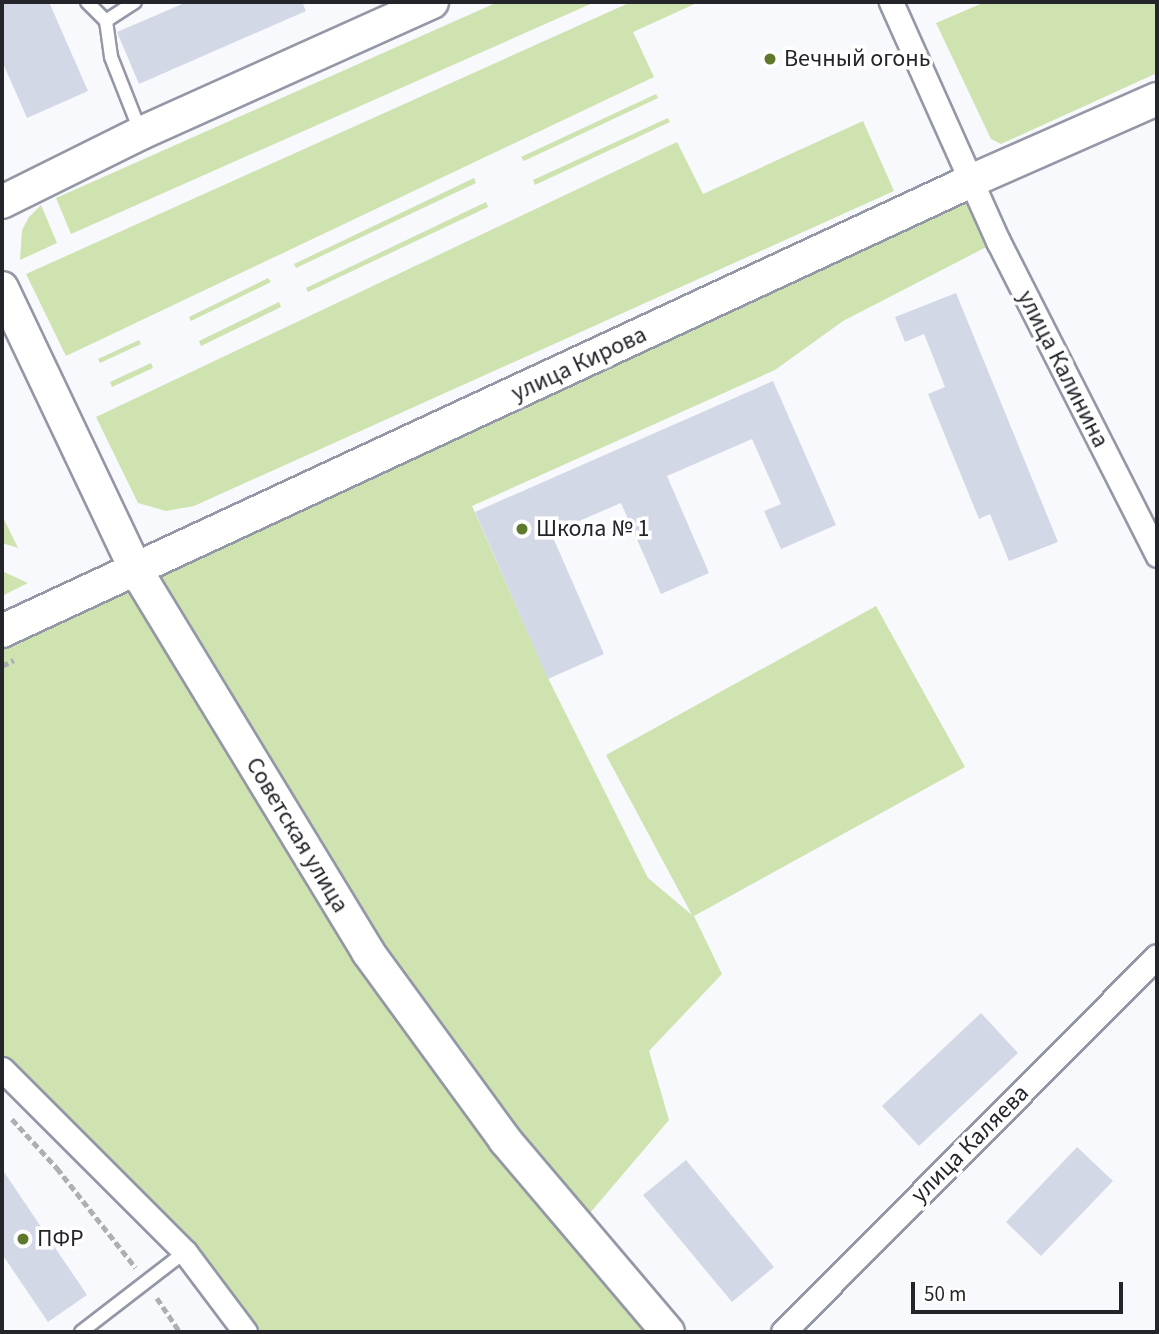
<!DOCTYPE html>
<html>
<head>
<meta charset="utf-8">
<style>
  body { margin:0 }
  #map { position:relative; width:1159px; height:1334px; overflow:hidden; background:#f8f9fc; font-family:"Source Sans 3",sans-serif }
  div>[style] { position:absolute }
  .green>* { inset:0; background:#cee3b0 }
  .building>* { inset:0; background:#d3d8e6 }
  .path>* { height:4.5px; margin-top:-2.25px; transform-origin:0; background:repeating-linear-gradient(90deg,#adafb2 0 7px,transparent 0 10.5px) }
  .roads { filter:drop-shadow(2px 0 #9498a6) drop-shadow(-2px 0 #9498a6) drop-shadow(0 2px #9498a6) drop-shadow(0 -2px #9498a6) }
  .lane>* { height:12px; margin:-6px; padding:0 6px; transform-origin:6px; border-radius:6px; background:#fff }
  .street>* { height:23px; margin:-11.5px; padding:0 11.5px; transform-origin:11.5px; border-radius:11.5px; background:#fff }
  .secondary>* { height:32px; margin:-16px; padding:0 16px; transform-origin:16px; border-radius:16px; background:#fff }
  .dots>* { width:19px; height:19px; translate:-50% -50%; box-sizing:border-box; border:4px solid #fff; border-radius:50% }
  span { translate:-50% -50%; white-space:nowrap; text-align:center; line-height:1.15; -webkit-text-stroke:7px #fff; paint-order:stroke }
  .poi-label { font-size:24px; color:#23252a }
  .left { translate:0 -50%; text-align:left }
  .street-label { font-size:24px; color:#23252a }
  .frame { position:absolute; inset:0; border:4px solid #23252a; pointer-events:none }
  .scale { position:absolute; left:911px; top:1282px; width:212px; height:32px; box-sizing:border-box; border:4px solid #23252a; border-top:0; padding-left:9px; font-size:21px; line-height:24px; white-space:nowrap; color:#23252a; -webkit-text-stroke:5px #fff; paint-order:stroke }
</style>
</head>
<body>
<div id="map">
  <div class="green">
    <i style="clip-path:polygon(498px 2px,595px 2px,71px 234px,56px 198px)"></i>
    <i style="clip-path:polygon(631px 2px,699px 2px,633px 32px,654px 77px,66px 356px,26px 274px)"></i>
    <i style="clip-path:polygon(985px 2px,1157px 2px,1157px 73px,1001px 144px,991px 139px,936px 23px)"></i>
    <i style="clip-path:polygon(656px 94px,658px 98px,524px 161px,521px 157px)"></i>
    <i style="clip-path:polygon(668px 118px,670px 122px,535px 185px,533px 180px)"></i>
    <i style="clip-path:polygon(863px 121px,894px 191px,194px 506px,166px 511px,138px 503px,96px 417px,677px 142px,703px 194px)"></i>
    <i style="clip-path:polygon(474px 178px,476px 183px,296px 268px,294px 264px)"></i>
    <i style="clip-path:polygon(971px 181px,998px 241px,843px 321px,775px 370px,472px 506px,548px 678px,648px 878px,692px 915px,606px 755px,876px 606px,965px 767px,694px 916px,722px 974px,649px 1051px,669px 1120px,579px 1226px,668px 1332px,245px 1332px,2px 1069px,2px 631px)"></i>
    <i style="clip-path:polygon(486px 202px,488px 207px,308px 292px,306px 288px)"></i>
    <i style="clip-path:polygon(41px 205px,57px 243px,20px 260px,22px 230px,29px 217px)"></i>
    <i style="clip-path:polygon(268px 278px,271px 282px,191px 321px,189px 317px)"></i>
    <i style="clip-path:polygon(279px 302px,281px 307px,201px 346px,199px 341px)"></i>
    <i style="clip-path:polygon(139px 340px,141px 344px,100px 363px,98px 359px)"></i>
    <i style="clip-path:polygon(151px 363px,153px 368px,112px 387px,110px 382px)"></i>
    <i style="clip-path:polygon(2px 515px,18px 548px,2px 543px)"></i>
    <i style="clip-path:polygon(2px 571px,28px 583px,2px 596px)"></i>
  </div>
  <div class="building">
    <i style="clip-path:polygon(2px 2px,49px 2px,88px 91px,27px 118px,2px 61px)"></i>
    <i style="clip-path:polygon(187px 2px,302px 2px,306px 11px,139px 84px,117px 32px)"></i>
    <i style="clip-path:polygon(956px 293px,1058px 542px,1009px 561px,990px 514px,979px 519px,928px 394px,945px 387px,924px 334px,905px 342px,895px 317px)"></i>
    <i style="clip-path:polygon(773px 381px,836px 525px,781px 549px,764px 511px,781px 504px,752px 439px,667px 476px,709px 573px,661px 594px,621px 503px,551px 533px,604px 654px,548px 679px,475px 512px)"></i>
    <i style="clip-path:polygon(981px 1013px,1018px 1053px,919px 1146px,882px 1106px)"></i>
    <i style="clip-path:polygon(1077px 1147px,1113px 1181px,1041px 1256px,1006px 1222px)"></i>
    <i style="clip-path:polygon(686px 1160px,774px 1267px,732px 1302px,643px 1195px)"></i>
    <i style="clip-path:polygon(2px 1169px,87px 1295px,48px 1322px,2px 1254px)"></i>
  </div>
  <div class="path">
    <i style="left:2px;top:666px;width:13px;rotate:-27deg"></i>
    <i style="left:12px;top:1119px;width:67px;rotate:47.4deg"></i>
    <i style="left:57px;top:1168px;width:127px;rotate:51.7deg"></i>
    <i style="left:157px;top:1298px;width:41px;rotate:55.9deg"></i>
  </div>
  <div class="roads">
    <div class="lane">
      <i style="left:87px;top:2px;width:27px;rotate:45deg"></i>
      <i style="left:135px;top:2px;width:35px;rotate:147deg"></i>
      <i style="left:106px;top:21px;width:36px;rotate:82deg"></i>
      <i style="left:111px;top:57px;width:82px;rotate:68.5deg"></i>
      <i style="left:81px;top:1332px;width:131px;rotate:-37.6deg"></i>
    </div>
    <div class="street">
      <i style="left:891px;top:2px;width:262px;rotate:65.9deg"></i>
      <i style="left:998px;top:241px;width:352px;rotate:63.1deg"></i>
      <i style="left:2px;top:1069px;width:259px;rotate:45deg"></i>
      <i style="left:185px;top:1252px;width:100px;rotate:53.1deg"></i>
      <i style="left:783px;top:1332px;width:530px;rotate:-45.15deg"></i>
    </div>
    <div class="secondary">
      <i style="left:2px;top:202px;width:155px;rotate:-26.4deg"></i>
      <i style="left:141px;top:133px;width:319px;rotate:-24.2deg"></i>
      <i style="left:2px;top:288px;width:312px;rotate:64.6deg"></i>
      <i style="left:136px;top:570px;width:447px;rotate:58.7deg"></i>
      <i style="left:368px;top:952px;width:233px;rotate:53.9deg"></i>
      <i style="left:505px;top:1140px;width:252px;rotate:49.7deg"></i>
      <i style="left:2px;top:631px;width:1068px;rotate:-24.91deg"></i>
      <i style="left:971px;top:181px;width:203px;rotate:-23.8deg"></i>
    </div>
  </div>
  <div class="dots">
    <i style="left:770px;top:59px;background:#5f792c"></i>
    <i style="left:522px;top:529px;background:#5f792c"></i>
    <i style="left:23px;top:1239px;background:#5f792c"></i>
  </div>
  <div class="poi-label">
    <span class="left" style="left:784px;top:59px">Вечный огонь</span>
    <span class="left" style="left:536px;top:529px">Школа № 1</span>
    <span class="left" style="left:37px;top:1239px">ПФР</span>
  </div>
  <div class="street-label">
    <span style="left:579px;top:364px;rotate:-25deg">улица Кирова</span>
    <span style="left:1063px;top:369px;rotate:63deg">улица Калинина</span>
    <span style="left:297px;top:835px;rotate:59deg">Советская улица</span>
    <span style="left:970px;top:1144px;rotate:-45deg">улица Каляева</span>
  </div>
  <div class="frame"></div>
  <div class="scale">50 m</div>
</div>
</body>
</html>
